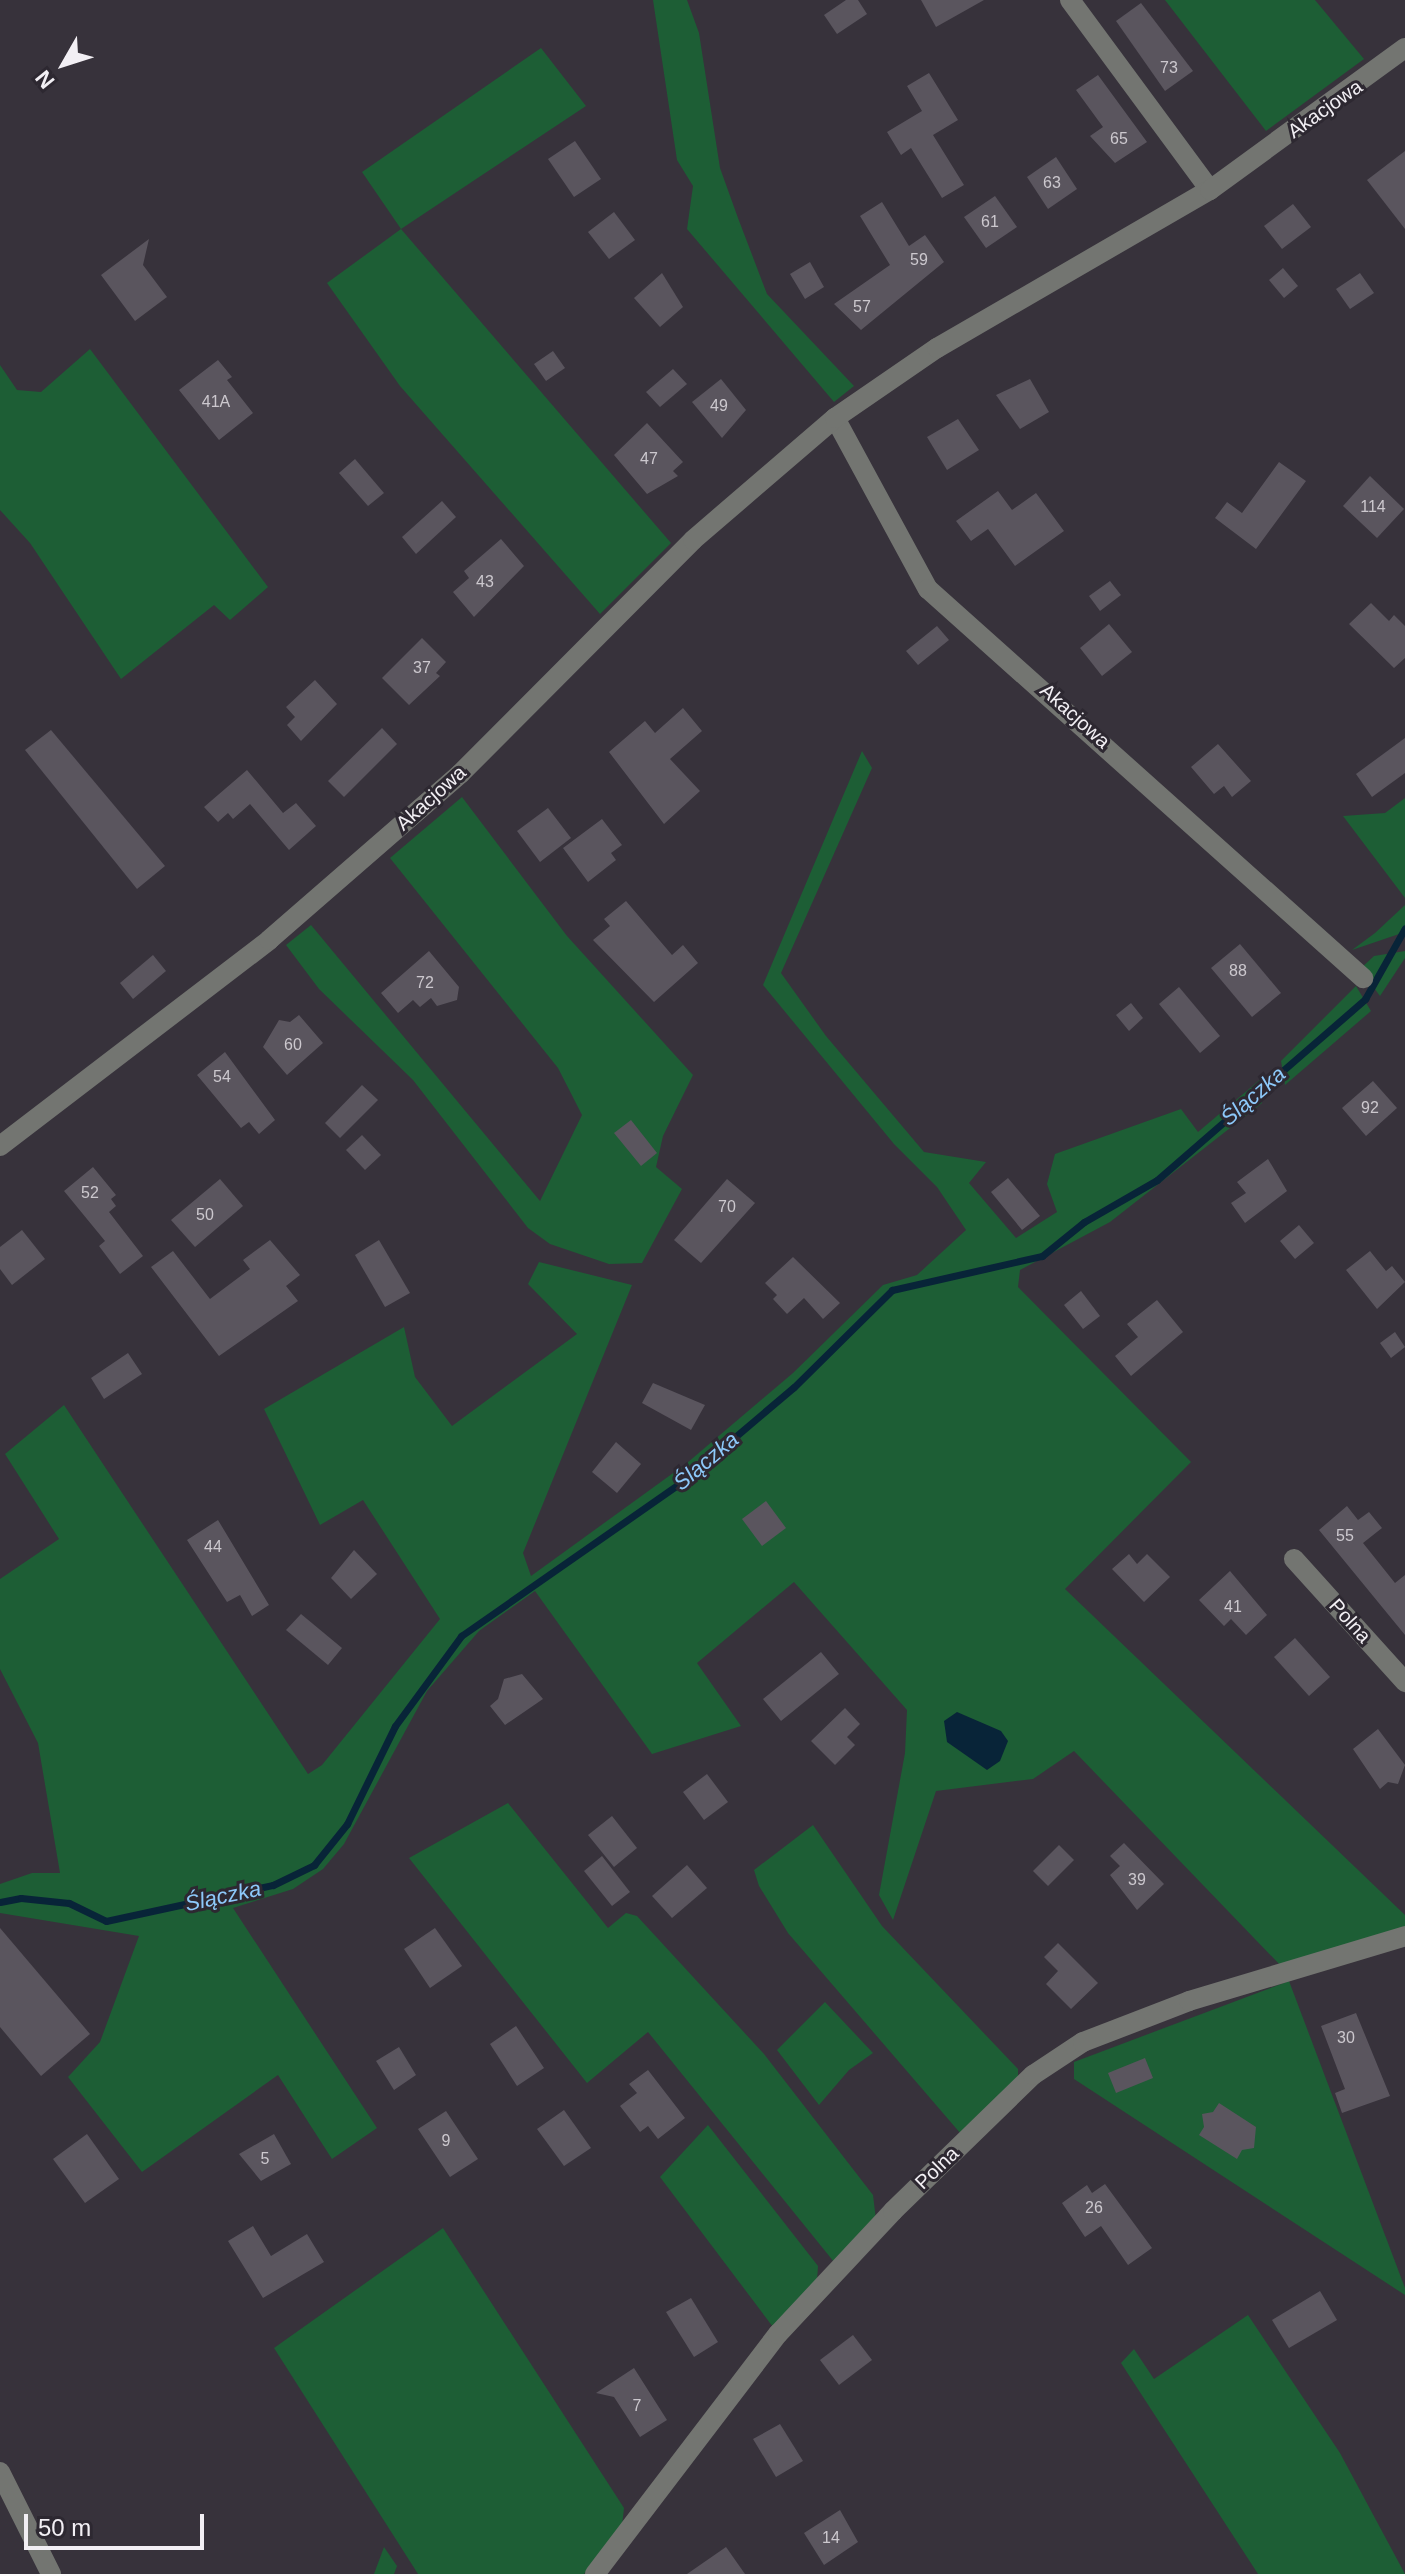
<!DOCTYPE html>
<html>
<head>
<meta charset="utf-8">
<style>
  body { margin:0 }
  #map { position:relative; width:1405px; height:2574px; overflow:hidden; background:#37323b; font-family:Arial,sans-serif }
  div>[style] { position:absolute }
  .green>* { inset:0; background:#1d5e35 }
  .water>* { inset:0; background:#082438 }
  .stream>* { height:7px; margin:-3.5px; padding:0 3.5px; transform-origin:3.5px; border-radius:3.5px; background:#082438 }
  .building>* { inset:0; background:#5a555e }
  .minor>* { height:20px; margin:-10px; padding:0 10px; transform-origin:10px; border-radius:10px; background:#737571 }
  span { translate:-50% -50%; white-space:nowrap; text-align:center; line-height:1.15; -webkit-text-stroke:6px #2d2831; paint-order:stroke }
  .number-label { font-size:16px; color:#ccc8ce }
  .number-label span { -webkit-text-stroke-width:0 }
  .street-label { font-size:20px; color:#f2eff4 }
  .water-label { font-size:22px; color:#8dc9fa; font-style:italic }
  .north { position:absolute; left:24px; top:24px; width:80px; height:80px; -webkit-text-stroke:6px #2d2831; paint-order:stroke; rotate:231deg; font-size:22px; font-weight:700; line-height:32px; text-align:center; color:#f2eff4 }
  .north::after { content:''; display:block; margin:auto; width:28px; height:36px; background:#f2eff4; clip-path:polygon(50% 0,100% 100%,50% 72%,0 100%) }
  .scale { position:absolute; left:24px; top:2514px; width:180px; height:36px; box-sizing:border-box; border:4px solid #f2eff4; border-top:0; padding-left:10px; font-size:24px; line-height:28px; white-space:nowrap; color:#f2eff4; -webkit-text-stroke:6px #2d2831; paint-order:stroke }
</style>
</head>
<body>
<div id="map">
  <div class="green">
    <i style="clip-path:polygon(653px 0,687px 0,699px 33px,720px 168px,738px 218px,767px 294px,854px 386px,834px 402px,687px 229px,693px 186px,677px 160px)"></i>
    <i style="clip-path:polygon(1165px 0,1315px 0,1364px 59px,1266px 131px)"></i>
    <i style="clip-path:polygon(541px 48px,586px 106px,401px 229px,671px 543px,600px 614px,400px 386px,327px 283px,401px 229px,362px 172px)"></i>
    <i style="clip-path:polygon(90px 349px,268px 587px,230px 620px,214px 605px,121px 679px,30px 543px,0 510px,0 365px,17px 390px,41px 392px)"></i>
    <i style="clip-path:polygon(862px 751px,872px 768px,781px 973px,826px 1036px,924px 1152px,986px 1162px,969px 1183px,1016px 1238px,1057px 1212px,1047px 1184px,1055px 1154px,1181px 1109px,1198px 1132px,1262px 1078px,1262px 1103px,1110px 1222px,1020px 1270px,1018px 1287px,1191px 1462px,1065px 1589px,1405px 1915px,1405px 1928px,1281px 1966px,1074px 1751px,1033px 1779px,936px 1791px,893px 1920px,879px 1895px,905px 1753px,907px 1710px,794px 1582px,697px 1663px,741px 1726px,652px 1754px,535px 1591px,479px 1631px,427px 1691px,344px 1844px,323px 1869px,293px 1889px,233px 1908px,377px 2128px,332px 2159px,278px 2075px,142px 2172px,68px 2077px,100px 2042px,139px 1936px,0 1913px,0 1884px,32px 1873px,60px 1873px,38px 1743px,0 1669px,0 1579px,59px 1539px,5px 1454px,64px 1405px,308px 1774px,322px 1765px,440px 1619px,363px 1500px,320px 1525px,264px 1409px,404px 1327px,415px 1377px,452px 1426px,577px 1334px,528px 1284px,539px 1262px,632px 1285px,523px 1553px,531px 1576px,687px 1463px,793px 1373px,883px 1285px,917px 1275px,966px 1230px,937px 1187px,894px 1144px,763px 985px)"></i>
    <i style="clip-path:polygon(462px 797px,567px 936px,693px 1075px,663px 1136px,656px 1167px,682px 1189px,642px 1263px,609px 1264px,550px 1244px,528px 1228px,413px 1080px,319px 989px,286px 945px,311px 925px,540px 1201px,582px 1115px,558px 1068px,390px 858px)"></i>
    <i style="clip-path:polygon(1405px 798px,1405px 898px,1343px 816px,1385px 813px)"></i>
    <i style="clip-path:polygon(1405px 905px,1405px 932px,1352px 950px,1375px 933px)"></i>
    <i style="clip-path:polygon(1405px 951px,1405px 958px,1380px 996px,1360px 969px,1374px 956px)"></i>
    <i style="clip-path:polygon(1356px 986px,1371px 1011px,1285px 1085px,1281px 1061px)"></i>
    <i style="clip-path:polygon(508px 1803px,608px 1928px,626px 1913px,637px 1916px,764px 2054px,873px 2195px,876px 2220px,834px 2262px,648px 2032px,587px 2083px,409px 1858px)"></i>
    <i style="clip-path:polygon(813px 1825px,882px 1926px,1018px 2069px,1018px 2081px,961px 2134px,788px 1933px,759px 1886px,754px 1870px)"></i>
    <i style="clip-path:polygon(1289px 1981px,1405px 2288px,1405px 2295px,1074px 2079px,1074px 2062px)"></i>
    <i style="clip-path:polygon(825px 2002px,873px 2053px,849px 2070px,819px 2105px,777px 2050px)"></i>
    <i style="clip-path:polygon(708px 2125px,818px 2266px,817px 2281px,773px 2327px,660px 2177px)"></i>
    <i style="clip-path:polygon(443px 2228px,624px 2508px,622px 2526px,584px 2574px,418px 2574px,274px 2348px)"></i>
    <i style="clip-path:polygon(1248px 2315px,1340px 2453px,1405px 2574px,1258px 2574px,1121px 2363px,1134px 2349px,1154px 2379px)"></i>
    <i style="clip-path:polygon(384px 2547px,397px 2566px,394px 2574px,374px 2574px)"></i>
  </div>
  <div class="water">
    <i style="clip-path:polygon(957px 1712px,1001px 1731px,1008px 1741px,1000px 1761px,987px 1770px,947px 1742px,944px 1721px)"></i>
  </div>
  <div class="stream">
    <i style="left:0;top:1902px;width:21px;rotate:-11deg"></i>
    <i style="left:21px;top:1898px;width:48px;rotate:5.9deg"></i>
    <i style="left:69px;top:1903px;width:41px;rotate:25.9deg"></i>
    <i style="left:106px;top:1921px;width:171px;rotate:-12.2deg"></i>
    <i style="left:273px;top:1885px;width:46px;rotate:-26deg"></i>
    <i style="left:314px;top:1865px;width:53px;rotate:-51.2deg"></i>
    <i style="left:347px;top:1824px;width:109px;rotate:-63.9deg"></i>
    <i style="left:395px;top:1726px;width:112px;rotate:-53.7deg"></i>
    <i style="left:461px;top:1636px;width:271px;rotate:-34.9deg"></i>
    <i style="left:683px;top:1481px;width:145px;rotate:-40.3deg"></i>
    <i style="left:794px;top:1387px;width:138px;rotate:-44.7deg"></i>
    <i style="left:892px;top:1290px;width:154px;rotate:-12.8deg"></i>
    <i style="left:1042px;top:1256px;width:54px;rotate:-39deg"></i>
    <i style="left:1084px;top:1222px;width:84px;rotate:-29.9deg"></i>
    <i style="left:1157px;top:1180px;width:276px;rotate:-41deg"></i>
    <i style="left:1365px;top:999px;width:81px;rotate:-60.6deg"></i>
  </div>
  <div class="building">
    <i style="clip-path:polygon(846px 0,858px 0,867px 14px,837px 34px,824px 15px)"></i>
    <i style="clip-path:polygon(921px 0,984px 0,936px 27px)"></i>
    <i style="clip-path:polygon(1141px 3px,1193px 71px,1165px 91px,1116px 21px)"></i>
    <i style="clip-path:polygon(929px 73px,958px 120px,933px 135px,964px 185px,942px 198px,911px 148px,901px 155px,887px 132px,922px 111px,907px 86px)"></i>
    <i style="clip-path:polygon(1098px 75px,1147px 142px,1115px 163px,1090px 136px,1103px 127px,1076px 90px)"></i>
    <i style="clip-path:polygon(575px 141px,601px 179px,574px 197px,548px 159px)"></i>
    <i style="clip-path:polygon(1405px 151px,1405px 229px,1367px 180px)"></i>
    <i style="clip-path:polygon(1056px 157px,1077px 189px,1048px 209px,1027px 177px)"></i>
    <i style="clip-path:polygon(995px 196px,1017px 227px,986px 248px,964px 217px)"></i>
    <i style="clip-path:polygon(882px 202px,909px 246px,925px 235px,944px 262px,861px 330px,834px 304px,890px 265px,860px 216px)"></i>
    <i style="clip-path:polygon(1293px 204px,1311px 227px,1282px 249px,1264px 226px)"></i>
    <i style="clip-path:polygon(614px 212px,635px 240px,609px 259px,588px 232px)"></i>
    <i style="clip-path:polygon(149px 239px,143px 265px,167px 297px,135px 321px,101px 275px)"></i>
    <i style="clip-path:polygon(810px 262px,824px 287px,805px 299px,790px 274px)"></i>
    <i style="clip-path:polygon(1283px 268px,1298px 286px,1284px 298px,1269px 280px)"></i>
    <i style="clip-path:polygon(662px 273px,683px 307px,660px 327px,634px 298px)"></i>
    <i style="clip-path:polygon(1360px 273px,1374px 293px,1350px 309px,1336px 289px)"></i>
    <i style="clip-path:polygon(553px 351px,565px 368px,546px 381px,534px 364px)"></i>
    <i style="clip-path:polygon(218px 360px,232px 377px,227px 380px,253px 413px,219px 440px,179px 390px)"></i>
    <i style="clip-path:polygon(673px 369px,687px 384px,660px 407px,646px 392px)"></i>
    <i style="clip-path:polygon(721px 379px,746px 410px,722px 438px,692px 402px)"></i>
    <i style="clip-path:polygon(1030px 379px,1049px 412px,1020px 429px,996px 395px)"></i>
    <i style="clip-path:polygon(958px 419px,979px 450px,947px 470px,927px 437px)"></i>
    <i style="clip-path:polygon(647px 423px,683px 462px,673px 471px,678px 476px,647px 494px,614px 455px)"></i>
    <i style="clip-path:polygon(355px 459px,384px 493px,368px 506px,339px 473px)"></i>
    <i style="clip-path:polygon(1279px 462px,1306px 481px,1256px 549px,1215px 518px,1227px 502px,1242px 513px)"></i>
    <i style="clip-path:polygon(1370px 476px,1404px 509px,1377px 538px,1343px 506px)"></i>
    <i style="clip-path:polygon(998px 491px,1012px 510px,1036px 493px,1064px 531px,1015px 566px,988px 529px,971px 541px,956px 521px)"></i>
    <i style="clip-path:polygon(442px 501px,456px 517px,416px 554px,402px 537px)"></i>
    <i style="clip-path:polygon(501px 539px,524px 566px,474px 617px,453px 592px,469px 578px,464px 571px)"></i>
    <i style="clip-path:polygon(1110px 581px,1121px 595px,1100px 611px,1089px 596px)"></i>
    <i style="clip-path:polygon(1371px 603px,1389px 621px,1394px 615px,1405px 626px,1405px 658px,1394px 668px,1349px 624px)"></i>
    <i style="clip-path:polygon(1109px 624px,1132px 652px,1102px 676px,1080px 648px)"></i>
    <i style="clip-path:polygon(937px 626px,949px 640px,918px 665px,906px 651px)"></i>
    <i style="clip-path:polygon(422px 638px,446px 662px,436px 673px,440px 676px,409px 705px,382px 678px)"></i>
    <i style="clip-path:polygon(315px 680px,337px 704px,301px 741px,287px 725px,295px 717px,286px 707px)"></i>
    <i style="clip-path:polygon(683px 708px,702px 731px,670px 759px,700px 791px,664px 824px,609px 752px,645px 721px,655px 733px)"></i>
    <i style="clip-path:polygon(382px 728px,397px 744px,344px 797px,328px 781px)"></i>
    <i style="clip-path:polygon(51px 730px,165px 866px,137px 889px,25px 750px)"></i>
    <i style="clip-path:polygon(1405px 738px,1405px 773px,1372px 797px,1356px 774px)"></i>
    <i style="clip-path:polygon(1218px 744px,1251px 781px,1232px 797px,1224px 786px,1214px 794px,1191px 767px)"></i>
    <i style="clip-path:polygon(247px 770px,283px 813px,296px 803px,316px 826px,289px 850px,250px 804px,233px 819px,228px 813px,218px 822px,204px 807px)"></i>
    <i style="clip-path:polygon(548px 808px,571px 838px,540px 862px,517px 831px)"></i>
    <i style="clip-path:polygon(602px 819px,622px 845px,611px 853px,616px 860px,588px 882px,563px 848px)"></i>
    <i style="clip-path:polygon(626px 901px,672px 955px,683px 945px,698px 963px,654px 1002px,593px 940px,610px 926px,604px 919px)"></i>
    <i style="clip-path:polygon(1240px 944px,1281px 993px,1252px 1017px,1211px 968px)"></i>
    <i style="clip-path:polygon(429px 951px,459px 987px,457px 1000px,437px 1006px,431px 998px,420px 1007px,413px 1000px,398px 1013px,381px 993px)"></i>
    <i style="clip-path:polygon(153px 955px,166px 971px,133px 999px,120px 983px)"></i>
    <i style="clip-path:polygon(1179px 987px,1220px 1036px,1200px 1053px,1159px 1004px)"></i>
    <i style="clip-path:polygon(1131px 1003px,1143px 1018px,1129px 1031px,1116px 1015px)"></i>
    <i style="clip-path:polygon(299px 1015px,323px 1043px,287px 1075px,263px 1047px,279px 1020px,290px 1022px)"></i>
    <i style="clip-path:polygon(225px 1052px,275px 1120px,259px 1134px,249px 1122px,241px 1128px,197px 1075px)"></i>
    <i style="clip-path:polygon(1373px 1081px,1397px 1108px,1366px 1136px,1342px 1108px)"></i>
    <i style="clip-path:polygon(362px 1085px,378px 1100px,340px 1138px,325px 1123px)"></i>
    <i style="clip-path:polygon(631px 1120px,657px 1153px,641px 1166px,614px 1133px)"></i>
    <i style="clip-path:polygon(362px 1135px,381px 1155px,365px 1170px,346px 1150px)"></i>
    <i style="clip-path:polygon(1268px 1159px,1287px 1191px,1245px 1223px,1231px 1203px,1246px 1193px,1237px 1182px)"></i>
    <i style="clip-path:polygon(93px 1167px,116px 1195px,111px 1199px,116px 1206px,109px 1212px,143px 1256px,120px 1274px,99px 1246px,105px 1241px,64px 1191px)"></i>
    <i style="clip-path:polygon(1008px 1178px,1040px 1216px,1022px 1230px,991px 1192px)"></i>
    <i style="clip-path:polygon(220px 1179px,243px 1206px,195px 1247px,171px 1220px)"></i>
    <i style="clip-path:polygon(727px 1179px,755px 1203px,701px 1263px,674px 1240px)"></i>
    <i style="clip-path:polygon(1299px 1225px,1314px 1243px,1295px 1259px,1280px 1241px)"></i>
    <i style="clip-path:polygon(22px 1230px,45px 1259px,12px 1285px,0 1269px,0 1247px)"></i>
    <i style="clip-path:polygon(270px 1240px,300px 1275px,286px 1286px,298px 1301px,219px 1356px,151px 1267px,173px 1251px,210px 1299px,250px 1269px,243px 1260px)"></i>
    <i style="clip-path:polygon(379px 1240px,410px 1293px,385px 1307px,355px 1255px)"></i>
    <i style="clip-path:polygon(1370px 1251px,1386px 1271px,1392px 1266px,1405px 1282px,1377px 1309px,1346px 1270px)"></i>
    <i style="clip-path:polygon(793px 1257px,840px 1303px,823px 1319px,804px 1298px,787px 1314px,773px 1299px,777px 1295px,765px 1283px)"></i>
    <i style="clip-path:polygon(1081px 1291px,1100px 1316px,1083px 1329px,1064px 1305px)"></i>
    <i style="clip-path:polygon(1157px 1300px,1183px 1332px,1131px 1376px,1115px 1356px,1138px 1337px,1127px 1324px)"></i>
    <i style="clip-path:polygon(1395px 1332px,1405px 1347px,1391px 1358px,1380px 1343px)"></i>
    <i style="clip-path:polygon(128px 1353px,142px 1374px,104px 1399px,91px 1378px)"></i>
    <i style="clip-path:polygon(653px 1383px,705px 1405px,691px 1430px,642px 1403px)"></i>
    <i style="clip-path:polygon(616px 1442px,641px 1464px,617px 1493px,592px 1472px)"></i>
    <i style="clip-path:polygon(766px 1501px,786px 1528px,762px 1546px,742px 1519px)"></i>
    <i style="clip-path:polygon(1347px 1506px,1358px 1520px,1369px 1512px,1382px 1528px,1363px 1543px,1395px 1583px,1405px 1575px,1405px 1635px,1319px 1530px)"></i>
    <i style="clip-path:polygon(218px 1520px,269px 1605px,252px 1616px,240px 1595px,227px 1602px,187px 1540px)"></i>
    <i style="clip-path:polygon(354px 1550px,377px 1574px,351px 1599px,331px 1578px)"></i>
    <i style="clip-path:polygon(1129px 1554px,1137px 1564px,1147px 1554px,1170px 1577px,1144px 1602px,1112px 1569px)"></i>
    <i style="clip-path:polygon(1230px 1571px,1267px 1615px,1246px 1635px,1231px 1619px,1224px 1626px,1199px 1600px)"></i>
    <i style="clip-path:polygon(301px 1614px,342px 1648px,328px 1665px,286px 1630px)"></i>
    <i style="clip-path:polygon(1295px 1638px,1330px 1677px,1309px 1696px,1274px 1657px)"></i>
    <i style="clip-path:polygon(821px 1652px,839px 1674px,781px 1721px,763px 1699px)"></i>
    <i style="clip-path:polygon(522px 1674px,543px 1699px,505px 1725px,490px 1706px,498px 1699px,504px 1679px)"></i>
    <i style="clip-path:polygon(845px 1708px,860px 1724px,847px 1737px,855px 1745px,835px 1765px,811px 1741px)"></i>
    <i style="clip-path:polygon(1378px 1729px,1405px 1765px,1398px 1784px,1388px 1782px,1380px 1789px,1353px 1749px)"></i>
    <i style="clip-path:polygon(707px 1774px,728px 1802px,704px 1820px,683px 1792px)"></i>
    <i style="clip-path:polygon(612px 1816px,637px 1848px,614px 1867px,588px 1835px)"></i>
    <i style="clip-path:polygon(1124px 1843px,1164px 1884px,1137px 1910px,1110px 1875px,1120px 1866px,1110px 1856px)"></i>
    <i style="clip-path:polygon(1059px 1845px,1074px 1860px,1048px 1886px,1033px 1871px)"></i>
    <i style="clip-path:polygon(602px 1856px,630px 1892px,612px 1906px,584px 1871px)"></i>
    <i style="clip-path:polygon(687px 1865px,707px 1888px,672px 1918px,652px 1896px)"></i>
    <i style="clip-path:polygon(0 1928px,90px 2034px,41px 2076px,0 2027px)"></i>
    <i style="clip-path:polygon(435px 1928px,462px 1966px,430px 1988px,404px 1949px)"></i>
    <i style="clip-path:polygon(1058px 1943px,1098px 1983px,1071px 2009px,1046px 1984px,1058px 1971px,1044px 1957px)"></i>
    <i style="clip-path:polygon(1356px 2013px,1390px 2096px,1342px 2113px,1335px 2093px,1345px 2089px,1321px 2026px)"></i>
    <i style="clip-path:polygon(516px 2026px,544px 2068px,517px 2086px,490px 2044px)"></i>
    <i style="clip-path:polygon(399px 2047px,416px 2075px,394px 2090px,376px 2061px)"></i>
    <i style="clip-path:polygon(1145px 2058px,1153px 2078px,1116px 2093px,1108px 2073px)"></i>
    <i style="clip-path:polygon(648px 2070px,685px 2118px,658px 2139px,648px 2126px,640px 2132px,620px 2106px,637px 2093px,629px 2084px)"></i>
    <i style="clip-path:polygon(1219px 2103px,1256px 2127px,1254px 2148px,1242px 2150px,1237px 2159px,1199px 2135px,1204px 2127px,1202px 2114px,1213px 2112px)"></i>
    <i style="clip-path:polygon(564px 2110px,591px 2148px,564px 2166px,537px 2129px)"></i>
    <i style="clip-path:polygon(446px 2111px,478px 2159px,450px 2177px,418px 2129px)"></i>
    <i style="clip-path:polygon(87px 2134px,119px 2179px,85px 2203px,53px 2159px)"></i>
    <i style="clip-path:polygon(274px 2134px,291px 2164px,261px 2181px,239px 2154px)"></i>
    <i style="clip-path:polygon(1105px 2184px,1152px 2248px,1128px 2265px,1101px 2226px,1085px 2237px,1062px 2203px,1087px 2185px,1092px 2193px)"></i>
    <i style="clip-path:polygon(253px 2226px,271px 2256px,307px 2234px,324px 2262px,263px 2298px,228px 2241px)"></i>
    <i style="clip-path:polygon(1320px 2291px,1337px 2320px,1289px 2348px,1272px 2320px)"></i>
    <i style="clip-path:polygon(691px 2298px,718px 2342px,694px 2357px,666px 2312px)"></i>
    <i style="clip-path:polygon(853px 2335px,872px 2360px,839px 2385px,820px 2360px)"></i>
    <i style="clip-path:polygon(634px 2368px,667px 2420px,640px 2437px,614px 2397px,596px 2393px)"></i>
    <i style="clip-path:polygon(780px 2424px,803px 2461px,776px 2477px,753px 2439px)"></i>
    <i style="clip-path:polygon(840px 2510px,858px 2542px,824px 2565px,804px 2533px)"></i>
    <i style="clip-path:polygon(726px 2547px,745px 2574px,687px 2574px)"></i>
  </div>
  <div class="minor">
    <i style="left:1070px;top:0;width:236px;rotate:53.6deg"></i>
    <i style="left:835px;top:418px;width:195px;rotate:61.5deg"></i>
    <i style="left:928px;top:589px;width:584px;rotate:41.8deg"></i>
    <i style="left:0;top:1146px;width:339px;rotate:-37.4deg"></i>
    <i style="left:269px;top:940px;width:253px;rotate:-41deg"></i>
    <i style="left:460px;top:774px;width:330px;rotate:-45.1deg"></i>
    <i style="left:693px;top:540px;width:187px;rotate:-40.7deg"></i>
    <i style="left:835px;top:418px;width:124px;rotate:-34.5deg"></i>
    <i style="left:937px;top:348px;width:315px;rotate:-30.1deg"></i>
    <i style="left:1210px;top:190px;width:241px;rotate:-36.1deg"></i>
    <i style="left:1294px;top:1559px;width:166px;rotate:47.9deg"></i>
    <i style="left:0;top:2472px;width:114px;rotate:63.4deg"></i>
    <i style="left:595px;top:2574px;width:302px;rotate:-52.7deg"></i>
    <i style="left:778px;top:2334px;width:168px;rotate:-46.9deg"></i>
    <i style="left:893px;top:2211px;width:195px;rotate:-44.2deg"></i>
    <i style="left:1033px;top:2075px;width:60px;rotate:-33.4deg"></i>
    <i style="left:1083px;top:2042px;width:114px;rotate:-21.1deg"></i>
    <i style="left:1189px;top:2001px;width:226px;rotate:-16.7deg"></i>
  </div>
  <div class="number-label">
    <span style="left:1169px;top:68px">73</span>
    <span style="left:1119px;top:139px">65</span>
    <span style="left:1052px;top:183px">63</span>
    <span style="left:990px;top:222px">61</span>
    <span style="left:919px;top:260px">59</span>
    <span style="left:862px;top:307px">57</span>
    <span style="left:216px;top:402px">41A</span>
    <span style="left:719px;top:406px">49</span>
    <span style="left:649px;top:459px">47</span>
    <span style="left:1373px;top:507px">114</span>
    <span style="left:485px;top:582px">43</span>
    <span style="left:422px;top:668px">37</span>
    <span style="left:1238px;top:971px">88</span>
    <span style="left:425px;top:983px">72</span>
    <span style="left:293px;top:1045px">60</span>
    <span style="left:222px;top:1077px">54</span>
    <span style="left:1370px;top:1108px">92</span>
    <span style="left:90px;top:1193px">52</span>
    <span style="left:727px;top:1207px">70</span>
    <span style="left:205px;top:1215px">50</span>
    <span style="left:1345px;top:1536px">55</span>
    <span style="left:213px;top:1547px">44</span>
    <span style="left:1233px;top:1607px">41</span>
    <span style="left:1137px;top:1880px">39</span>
    <span style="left:1346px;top:2038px">30</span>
    <span style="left:446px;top:2141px">9</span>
    <span style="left:265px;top:2159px">5</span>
    <span style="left:1094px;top:2208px">26</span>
    <span style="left:637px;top:2406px">7</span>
    <span style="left:831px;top:2538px">14</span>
  </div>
  <div class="street-label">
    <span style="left:1325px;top:109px;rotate:-35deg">Akacjowa</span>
    <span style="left:1075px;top:716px;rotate:42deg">Akacjowa</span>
    <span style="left:431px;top:798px;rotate:-42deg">Akacjowa</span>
    <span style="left:1350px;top:1621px;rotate:48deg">Polna</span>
    <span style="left:937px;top:2168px;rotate:-44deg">Polna</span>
  </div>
  <div class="water-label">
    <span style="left:1253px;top:1096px;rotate:-41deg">Ślączka</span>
    <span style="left:706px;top:1461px;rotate:-40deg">Ślączka</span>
    <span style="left:223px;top:1896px;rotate:-12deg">Ślączka</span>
  </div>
  <div class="north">N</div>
  <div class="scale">50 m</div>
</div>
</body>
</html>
